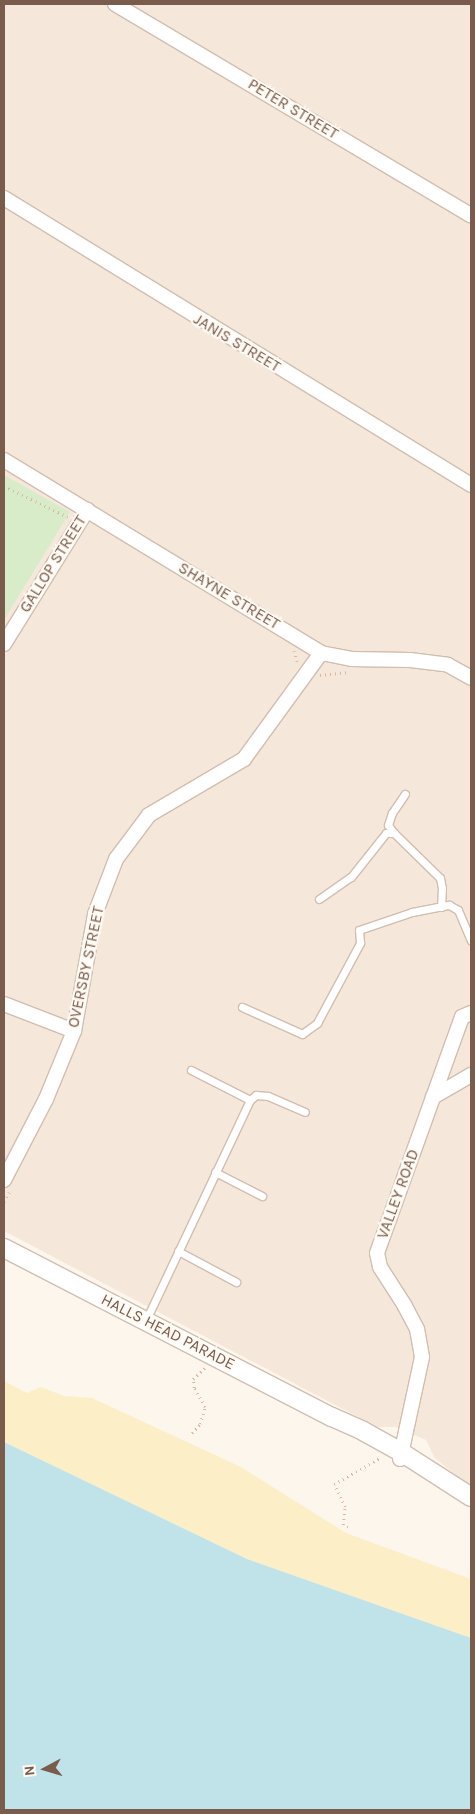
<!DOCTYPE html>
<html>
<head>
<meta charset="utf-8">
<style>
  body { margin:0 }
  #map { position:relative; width:475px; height:1814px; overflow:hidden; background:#fdf6ec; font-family:Karla,sans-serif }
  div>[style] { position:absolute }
  .residential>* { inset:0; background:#f5e8da }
  .green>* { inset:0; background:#d8ecc9 }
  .sand>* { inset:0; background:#fcefc7 }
  .water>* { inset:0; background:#bfe3e8 }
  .path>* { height:2.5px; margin-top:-1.25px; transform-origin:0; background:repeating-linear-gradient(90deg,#d9b8a5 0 1px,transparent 0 5px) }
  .roads { filter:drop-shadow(1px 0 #d1beb0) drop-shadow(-1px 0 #d1beb0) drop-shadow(0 1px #d1beb0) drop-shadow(0 -1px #d1beb0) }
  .service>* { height:7px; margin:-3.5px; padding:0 3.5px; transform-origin:3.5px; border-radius:3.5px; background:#fff }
  .minor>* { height:14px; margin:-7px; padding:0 7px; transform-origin:7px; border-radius:7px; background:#fff }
  .tertiary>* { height:18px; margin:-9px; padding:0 9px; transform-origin:9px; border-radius:9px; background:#fff }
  span { translate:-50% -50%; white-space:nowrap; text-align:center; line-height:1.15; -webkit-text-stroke:4.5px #fffaf3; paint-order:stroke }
  .street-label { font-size:16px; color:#7a5c4d }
  .frame { position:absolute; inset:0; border:5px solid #7a5c4d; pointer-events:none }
  .north { position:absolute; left:20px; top:1744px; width:50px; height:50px; -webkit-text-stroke:4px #fffaf3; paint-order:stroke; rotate:264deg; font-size:14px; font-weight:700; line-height:20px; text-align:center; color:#7a5c4d }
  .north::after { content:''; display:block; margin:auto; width:18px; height:22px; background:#7a5c4d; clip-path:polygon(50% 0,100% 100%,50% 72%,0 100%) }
</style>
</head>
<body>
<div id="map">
  <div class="residential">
    <i style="clip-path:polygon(4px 4px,471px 4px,471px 1488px,434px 1457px,426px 1440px,396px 1427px,377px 1427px,4px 1231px)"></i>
  </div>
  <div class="green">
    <i style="clip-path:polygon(4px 475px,70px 512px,4px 620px)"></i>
  </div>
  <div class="sand">
    <i style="clip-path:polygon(4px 1381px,27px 1393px,41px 1387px,64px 1396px,92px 1398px,241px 1467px,346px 1533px,471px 1579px,471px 1638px,247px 1559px,4px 1442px)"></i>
  </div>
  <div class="water">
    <i style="clip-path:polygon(4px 1442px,247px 1559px,471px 1638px,471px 1810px,4px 1810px)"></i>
  </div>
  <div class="path">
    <i style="left:4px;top:486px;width:71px;rotate:25.8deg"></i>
    <i style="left:294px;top:651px;width:13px;rotate:72deg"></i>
    <i style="left:320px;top:675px;width:27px;rotate:-6deg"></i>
    <i style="left:4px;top:1202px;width:11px;rotate:-63deg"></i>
    <i style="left:192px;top:1433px;width:12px;rotate:-48deg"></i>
    <i style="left:200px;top:1424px;width:18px;rotate:-74deg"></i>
    <i style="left:205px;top:1407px;width:22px;rotate:-120deg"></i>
    <i style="left:194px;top:1388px;width:9px;rotate:-96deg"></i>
    <i style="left:193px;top:1379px;width:16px;rotate:-43deg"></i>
    <i style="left:348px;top:1527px;width:5px;rotate:-158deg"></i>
    <i style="left:343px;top:1525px;width:18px;rotate:-84deg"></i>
    <i style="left:345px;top:1507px;width:25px;rotate:-116deg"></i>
    <i style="left:334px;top:1484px;width:53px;rotate:-29.5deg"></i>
  </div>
  <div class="roads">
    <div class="service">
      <i style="left:394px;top:833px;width:10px;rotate:-127deg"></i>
      <i style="left:388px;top:825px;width:13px;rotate:-72deg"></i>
      <i style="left:392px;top:813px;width:23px;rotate:-56deg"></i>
      <i style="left:319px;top:899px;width:39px;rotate:-35deg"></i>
      <i style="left:351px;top:877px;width:56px;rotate:-51.5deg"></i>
      <i style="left:386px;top:833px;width:8px"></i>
      <i style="left:394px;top:833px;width:64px;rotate:44.4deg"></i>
      <i style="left:440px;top:878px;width:10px;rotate:79deg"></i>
      <i style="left:442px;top:888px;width:19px;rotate:93deg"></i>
      <i style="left:242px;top:1007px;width:66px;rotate:24.2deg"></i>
      <i style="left:302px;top:1034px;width:19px;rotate:-36deg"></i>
      <i style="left:317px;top:1023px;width:91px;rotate:-61.7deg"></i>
      <i style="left:360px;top:943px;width:13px;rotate:-94deg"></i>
      <i style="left:359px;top:930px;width:56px;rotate:-18.8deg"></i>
      <i style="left:412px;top:912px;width:38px;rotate:-11deg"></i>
      <i style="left:449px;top:905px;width:10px;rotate:29deg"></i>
      <i style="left:458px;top:910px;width:33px;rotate:67deg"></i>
      <i style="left:191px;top:1070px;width:66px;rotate:27deg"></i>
      <i style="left:215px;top:1172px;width:53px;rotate:27.1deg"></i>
      <i style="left:178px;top:1251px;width:66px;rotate:28.1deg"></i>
      <i style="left:146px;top:1320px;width:243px;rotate:-64.7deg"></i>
      <i style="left:250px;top:1100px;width:8px;rotate:-40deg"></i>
      <i style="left:256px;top:1095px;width:12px;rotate:5deg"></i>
      <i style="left:268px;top:1096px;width:40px;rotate:23.4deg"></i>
    </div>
    <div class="minor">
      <i style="left:115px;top:4px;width:414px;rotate:30.7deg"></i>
      <i style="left:4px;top:198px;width:548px;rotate:31.57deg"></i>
      <i style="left:4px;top:460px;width:371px;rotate:31.3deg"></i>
      <i style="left:321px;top:653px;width:31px;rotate:11deg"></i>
      <i style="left:351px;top:659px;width:59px;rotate:1deg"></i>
      <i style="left:410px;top:660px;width:38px;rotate:7deg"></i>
      <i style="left:448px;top:665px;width:26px;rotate:29deg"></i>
      <i style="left:4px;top:644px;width:158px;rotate:-58.2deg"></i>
      <i style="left:4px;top:1004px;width:75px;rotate:21.1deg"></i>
      <i style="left:433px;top:1097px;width:44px;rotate:-30.1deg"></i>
      <i style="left:4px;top:1180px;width:91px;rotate:-62.6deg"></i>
      <i style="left:46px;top:1099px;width:74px;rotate:-67.6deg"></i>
      <i style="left:74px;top:1031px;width:119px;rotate:-79.8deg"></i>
      <i style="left:95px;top:914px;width:59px;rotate:-69.1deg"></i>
      <i style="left:116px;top:859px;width:55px;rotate:-53.1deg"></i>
      <i style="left:149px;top:815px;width:110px;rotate:-30.5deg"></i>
      <i style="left:244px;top:759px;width:131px;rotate:-54deg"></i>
      <i style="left:400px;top:1459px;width:104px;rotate:-77.8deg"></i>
      <i style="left:422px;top:1357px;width:28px;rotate:-100deg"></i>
      <i style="left:417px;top:1329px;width:26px;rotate:-118deg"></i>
      <i style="left:405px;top:1306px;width:46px;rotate:-122.7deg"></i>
      <i style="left:380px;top:1267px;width:14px;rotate:-102deg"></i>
      <i style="left:377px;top:1253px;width:251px;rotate:-70.2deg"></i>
      <i style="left:462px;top:1017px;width:10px;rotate:-24deg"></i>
    </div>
    <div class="tertiary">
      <i style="left:4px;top:1248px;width:369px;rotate:27.3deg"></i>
      <i style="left:332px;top:1417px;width:34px;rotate:24deg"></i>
      <i style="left:363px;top:1431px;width:43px;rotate:28.9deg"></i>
      <i style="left:401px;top:1452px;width:83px;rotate:32.7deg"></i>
    </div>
  </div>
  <div class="street-label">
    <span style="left:293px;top:109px;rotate:31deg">PETER STREET</span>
    <span style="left:237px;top:343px;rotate:31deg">JANIS STREET</span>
    <span style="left:53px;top:564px;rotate:-58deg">GALLOP STREET</span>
    <span style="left:229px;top:596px;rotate:31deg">SHAYNE STREET</span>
    <span style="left:86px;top:967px;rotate:-78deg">OVERSBY STREET</span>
    <span style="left:398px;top:1194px;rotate:-70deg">VALLEY ROAD</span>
    <span style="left:168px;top:1332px;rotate:27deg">HALLS HEAD PARADE</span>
  </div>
  <div class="frame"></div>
  <div class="north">N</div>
</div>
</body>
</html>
